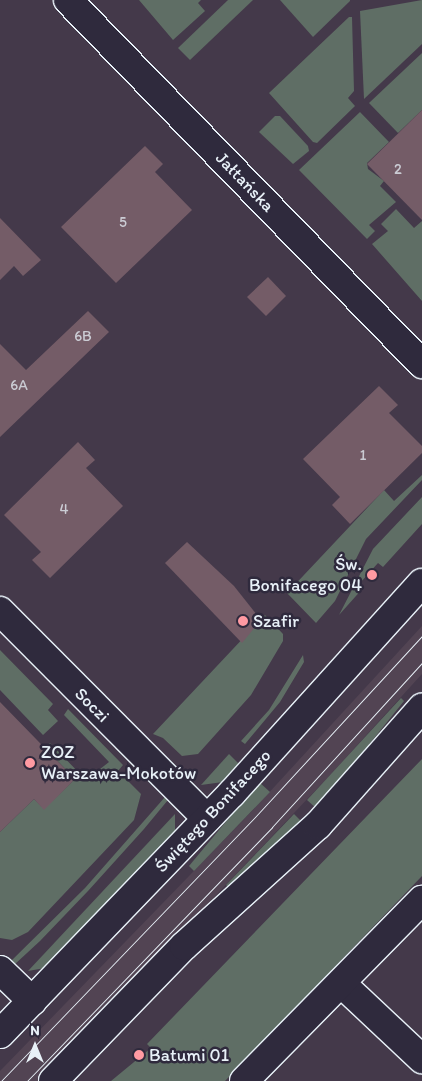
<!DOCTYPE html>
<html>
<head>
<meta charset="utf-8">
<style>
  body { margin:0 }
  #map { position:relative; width:422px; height:1081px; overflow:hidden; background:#44394a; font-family:Itim,sans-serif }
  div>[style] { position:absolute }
  .built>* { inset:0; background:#524453 }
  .green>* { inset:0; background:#5f6e65 }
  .building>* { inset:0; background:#745c67 }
  .roads { filter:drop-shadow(1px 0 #e8f1f8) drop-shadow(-1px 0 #e8f1f8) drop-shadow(0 1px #e8f1f8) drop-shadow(0 -1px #e8f1f8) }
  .minor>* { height:28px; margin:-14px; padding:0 14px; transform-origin:14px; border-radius:14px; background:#2f2a3d }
  .tram>* { height:1px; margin:-0.5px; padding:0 0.5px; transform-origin:0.5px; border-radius:0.5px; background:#e8f1f8 }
  .dots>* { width:14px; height:14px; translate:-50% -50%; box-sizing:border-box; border:2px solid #2f2a3d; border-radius:50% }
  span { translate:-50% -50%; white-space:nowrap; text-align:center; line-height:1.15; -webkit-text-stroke:5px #2f2a3d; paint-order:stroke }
  .number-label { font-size:15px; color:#cbccd4 }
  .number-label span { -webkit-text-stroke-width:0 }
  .street-label { font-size:18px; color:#e8f1f8 }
  .poi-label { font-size:18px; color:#e8f1f8 }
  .right { translate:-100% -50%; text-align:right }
  .left { translate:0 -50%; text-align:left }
  .north { position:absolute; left:10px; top:1021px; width:50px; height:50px; -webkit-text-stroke:4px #2f2a3d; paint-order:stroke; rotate:0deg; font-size:14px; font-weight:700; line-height:20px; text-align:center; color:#e8f1f8 }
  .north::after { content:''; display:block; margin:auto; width:18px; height:22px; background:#e8f1f8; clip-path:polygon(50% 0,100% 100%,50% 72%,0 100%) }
</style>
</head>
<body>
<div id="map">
  <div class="built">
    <i style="clip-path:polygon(422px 626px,422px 674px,330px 775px,40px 1081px,0 1081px,0 1071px,253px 810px)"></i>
  </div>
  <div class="green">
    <i style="clip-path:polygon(139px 0,201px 0,198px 3px,205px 11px,173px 40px)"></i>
    <i style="clip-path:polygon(228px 0,253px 0,190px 60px,178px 48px)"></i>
    <i style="clip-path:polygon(280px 0,350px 0,350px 1px,313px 37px)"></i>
    <i style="clip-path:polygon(422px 0,422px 44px,364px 99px,360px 11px)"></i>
    <i style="clip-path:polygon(349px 17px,352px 17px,354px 91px,348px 98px,355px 106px,317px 143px,313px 142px,269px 93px)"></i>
    <i style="clip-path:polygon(422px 53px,422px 110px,398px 133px,369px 103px)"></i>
    <i style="clip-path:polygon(360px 112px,389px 142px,367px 163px,368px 169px,384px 181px,380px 186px,396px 202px,369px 225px,375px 231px,367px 239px,299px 170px)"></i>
    <i style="clip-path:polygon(275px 116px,280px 116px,308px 146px,309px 151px,293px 164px,259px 132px)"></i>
    <i style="clip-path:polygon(396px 209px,414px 228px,422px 221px,422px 301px,372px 244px,388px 231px,381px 224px)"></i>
    <i style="clip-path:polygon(422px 475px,422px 480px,366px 539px,335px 601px,316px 623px,287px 593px,384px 490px,394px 501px)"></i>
    <i style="clip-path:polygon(422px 497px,422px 524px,383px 567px,378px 563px,360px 583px,364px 587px,339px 615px,373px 549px)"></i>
    <i style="clip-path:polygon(265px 615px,283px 634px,283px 641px,251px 695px,198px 754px,182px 756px,163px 738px,153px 734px)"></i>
    <i style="clip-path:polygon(0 650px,53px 704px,48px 710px,58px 721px,43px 735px,0 690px)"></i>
    <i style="clip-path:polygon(303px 655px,304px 662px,280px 702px,245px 744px,241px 741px,269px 710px)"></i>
    <i style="clip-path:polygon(401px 698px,404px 701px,317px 809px,307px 800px)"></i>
    <i style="clip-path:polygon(68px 709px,123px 765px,118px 771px,141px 794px,134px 820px,28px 932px,12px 940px,0 938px,0 832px,34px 799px,44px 809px,75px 779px,44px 747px,50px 743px,86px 780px,109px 762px,64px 715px)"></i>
    <i style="clip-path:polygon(229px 754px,240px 765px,223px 782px,201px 785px)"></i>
    <i style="clip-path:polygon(422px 759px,422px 876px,225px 1081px,111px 1081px,151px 1048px,147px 1044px)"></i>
    <i style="clip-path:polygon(259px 782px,270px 792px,194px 871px,189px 866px)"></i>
    <i style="clip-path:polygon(165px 797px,168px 800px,144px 829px,88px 891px,40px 941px,14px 965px,10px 962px,85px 888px)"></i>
    <i style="clip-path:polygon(175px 814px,175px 833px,45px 968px,28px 971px)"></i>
    <i style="clip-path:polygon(294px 814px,303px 823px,229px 888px,226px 885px)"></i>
  </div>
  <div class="building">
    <i style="clip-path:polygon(422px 110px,422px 220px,367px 164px)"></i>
    <i style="clip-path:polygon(145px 146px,163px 164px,155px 172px,192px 210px,116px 283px,61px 227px)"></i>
    <i style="clip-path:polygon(0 218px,41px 260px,23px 276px,14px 266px,0 280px)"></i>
    <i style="clip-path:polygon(268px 277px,286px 296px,266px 316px,247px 297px)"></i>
    <i style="clip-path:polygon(88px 311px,109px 332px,0 437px,0 344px,26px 370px)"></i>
    <i style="clip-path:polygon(379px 386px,398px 405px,389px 413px,422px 446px,422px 453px,350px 524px,332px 505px,340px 497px,303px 459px)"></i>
    <i style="clip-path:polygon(78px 442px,95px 460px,86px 468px,123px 506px,50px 578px,32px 560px,41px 552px,4px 515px)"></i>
    <i style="clip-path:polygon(187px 542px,234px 586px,261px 620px,242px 643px,165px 563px)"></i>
    <i style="clip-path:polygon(0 702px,75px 779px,44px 810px,34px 799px,0 832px)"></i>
  </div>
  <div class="roads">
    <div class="minor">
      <i style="left:68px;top:0;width:508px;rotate:45.8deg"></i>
      <i style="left:0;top:611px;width:293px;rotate:45.1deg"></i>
      <i style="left:0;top:970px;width:45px;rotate:44.1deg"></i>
      <i style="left:342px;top:984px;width:110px;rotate:43.2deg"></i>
      <i style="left:0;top:1034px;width:335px;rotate:-46.1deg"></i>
      <i style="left:232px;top:793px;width:283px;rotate:-47.9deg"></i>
      <i style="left:53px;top:1081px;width:188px;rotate:-45.9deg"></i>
      <i style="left:184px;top:946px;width:181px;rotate:-42.1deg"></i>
      <i style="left:318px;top:825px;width:157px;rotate:-48.4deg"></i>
      <i style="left:244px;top:1081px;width:254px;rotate:-45.5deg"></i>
    </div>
  </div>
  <div class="tram">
    <i style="left:1px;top:1081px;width:366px;rotate:-46.1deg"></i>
    <i style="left:255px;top:817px;width:246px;rotate:-47.3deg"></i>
    <i style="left:27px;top:1081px;width:353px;rotate:-46deg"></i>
    <i style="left:272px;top:827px;width:222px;rotate:-47.6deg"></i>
  </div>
  <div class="dots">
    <i style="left:372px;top:575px;background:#ff9aa2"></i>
    <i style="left:243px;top:621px;background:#ff9aa2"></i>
    <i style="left:30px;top:763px;background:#ff9aa2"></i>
    <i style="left:139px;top:1055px;background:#ff9aa2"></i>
  </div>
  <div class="number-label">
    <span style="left:398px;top:170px">2</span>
    <span style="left:123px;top:223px">5</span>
    <span style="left:83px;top:337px">6B</span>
    <span style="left:19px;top:386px">6A</span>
    <span style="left:363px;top:456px">1</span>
    <span style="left:64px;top:510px">4</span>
  </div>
  <div class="street-label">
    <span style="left:245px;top:182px;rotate:46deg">Jałtańska</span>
    <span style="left:92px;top:705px;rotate:45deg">Soczi</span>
    <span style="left:213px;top:811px;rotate:-47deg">Świętego Bonifacego</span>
  </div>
  <div class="poi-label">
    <span class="right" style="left:362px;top:575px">Św.<br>Bonifacego 04</span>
    <span class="left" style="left:253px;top:621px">Szafir</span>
    <span class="left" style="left:41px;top:763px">ZOZ<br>Warszawa-Mokotów</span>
    <span class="left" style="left:149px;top:1055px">Batumi 01</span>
  </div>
  <div class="north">N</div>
</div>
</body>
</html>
